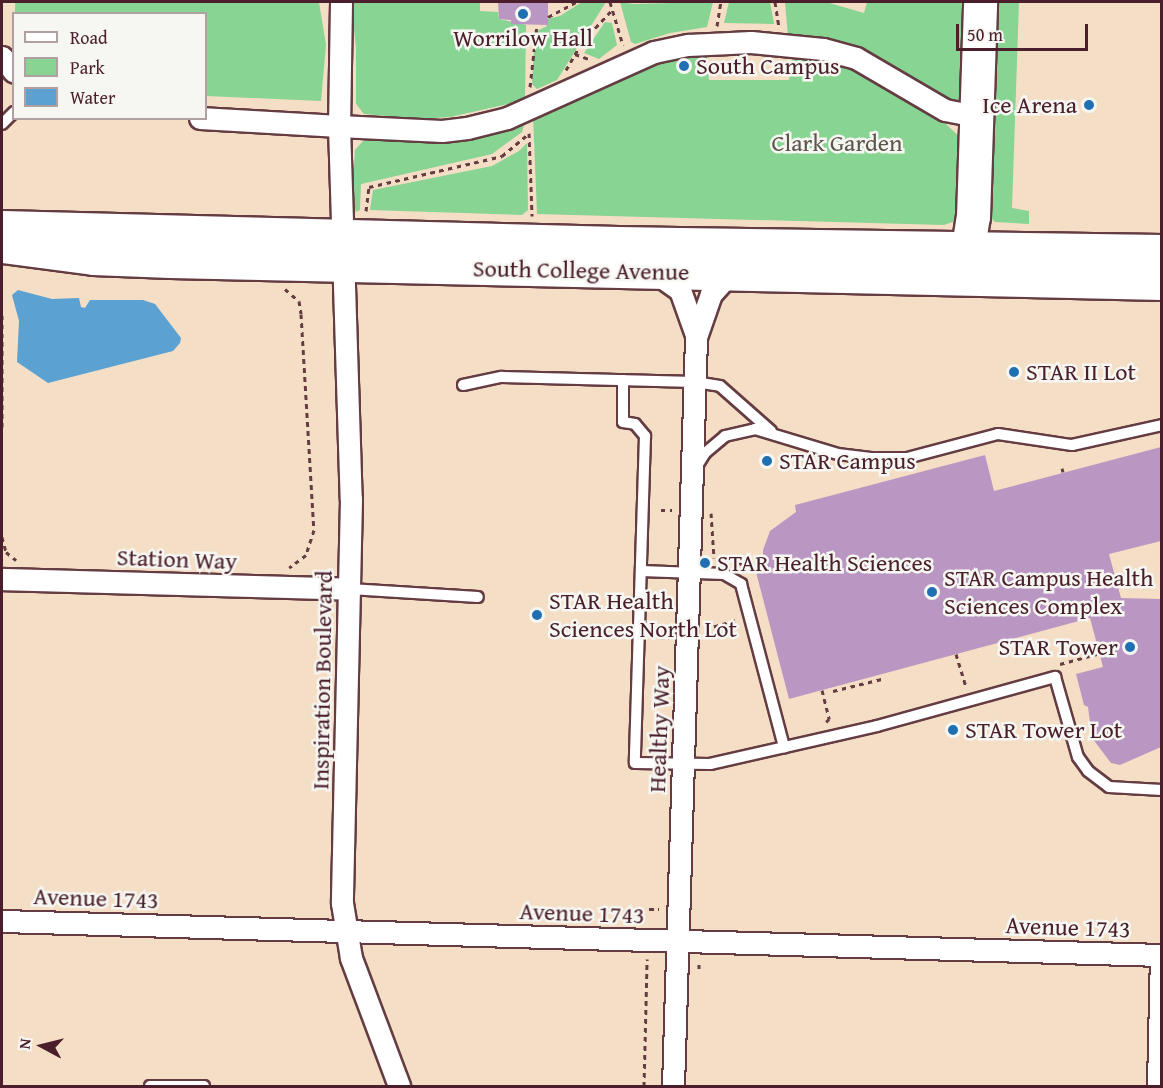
<!DOCTYPE html>
<html>
<head>
<meta charset="utf-8">
<style>
  body { margin:0 }
  #map { position:relative; width:1163px; height:1088px; overflow:hidden; background:#f4dec5; font-family:"Gentium Book Plus",serif }
  div>[style] { position:absolute }
  .green>* { inset:0; background:#87d493 }
  .water>* { inset:0; background:#5ba1d1 }
  .building>* { inset:0; background:#ba97c2 }
  .path>* { height:3px; margin-top:-1.5px; transform-origin:0; background:repeating-linear-gradient(90deg,#643c42 0 4.5px,transparent 0 9px) }
  .roads { filter:drop-shadow(2px 0 #643c42) drop-shadow(-2px 0 #643c42) drop-shadow(0 2px #643c42) drop-shadow(0 -2px #643c42) }
  .lane>* { height:10px; margin:-5px; padding:0 5px; transform-origin:5px; border-radius:5px; background:#fff }
  .street>* { height:21px; margin:-10.5px; padding:0 10.5px; transform-origin:10.5px; border-radius:10.5px; background:#fff }
  .primary>* { height:33px; margin:-16.5px; padding:0 16.5px; transform-origin:16.5px; border-radius:16.5px; background:#fff }
  .dots>* { width:16px; height:16px; translate:-50% -50%; box-sizing:border-box; border:3px solid #f6f6f2; border-radius:50% }
  span { translate:-50% -50%; white-space:nowrap; text-align:center; line-height:1.15; -webkit-text-stroke:5px #f6f6f2; paint-order:stroke }
  .poi-label { font-size:24px; color:#4a1f2b }
  .left { translate:0 -50%; text-align:left }
  .right { translate:-100% -50%; text-align:right }
  .park-label { font-size:24px; color:#5c554a }
  .street-label { font-size:24px; color:#4a1f2b }
  .frame { position:absolute; inset:0; border:3px solid #4a1f2b; pointer-events:none }
  .legend { position:absolute; left:12px; top:12px; width:195px; height:108px; box-sizing:border-box; background:#f6f6f2; border:2px solid #b1a0a2; margin:0; padding:8px 10px; list-style:none; font-size:18px; color:#4a1f2b }
  .legend li { display:flex; align-items:center; gap:12px; height:30px }
  .legend b { width:30px; border:2px solid #b1a0a2 }
  .north { position:absolute; left:12px; top:1016px; width:60px; height:60px; -webkit-text-stroke:4px #f6f6f2; paint-order:stroke; rotate:277deg; font-size:16px; font-weight:700; line-height:24px; text-align:center; color:#4a1f2b }
  .north::after { content:''; display:block; margin:auto; width:21px; height:27px; background:#4a1f2b; clip-path:polygon(50% 0,100% 100%,50% 72%,0 100%) }
  .scale { position:absolute; left:956px; top:24px; width:132px; height:27px; box-sizing:border-box; border:3px solid #4a1f2b; border-top:0; padding-left:8px; font-size:18px; line-height:21px; white-space:nowrap; color:#4a1f2b; -webkit-text-stroke:4px #f6f6f2; paint-order:stroke }
</style>
</head>
<body>
<div id="map">
  <div class="green">
    <i style="clip-path:polygon(15px 2px,319px 2px,326px 45px,321px 101px,206px 96px,206px 14px,15px 13px)"></i>
    <i style="clip-path:polygon(351px 2px,480px 2px,480px 11px,498px 12px,499px 19px,526px 25px,525px 100px,450px 117px,419px 119px,364px 114px,356px 104px,356px 48px)"></i>
    <i style="clip-path:polygon(582px 2px,606px 2px,557px 80px,537px 89px,532px 84px,535px 32px,547px 26px,547px 19px,560px 16px)"></i>
    <i style="clip-path:polygon(620px 2px,633px 4px,713px 2px,707px 27px,670px 33px,635px 44px,631px 42px)"></i>
    <i style="clip-path:polygon(729px 2px,770px 2px,774px 24px,724px 23px)"></i>
    <i style="clip-path:polygon(785px 2px,826px 2px,864px 13px,867px 2px,973px 2px,966px 94px,958px 101px,948px 101px,788px 37px)"></i>
    <i style="clip-path:polygon(988px 2px,1019px 2px,1012px 208px,1029px 211px,1029px 224px,995px 222px,990px 217px)"></i>
    <i style="clip-path:polygon(605px 22px,612px 23px,617px 45px,599px 59px,584px 53px)"></i>
    <i style="clip-path:polygon(700px 52px,707px 57px,709px 80px,789px 80px,792px 60px,802px 52px,869px 71px,931px 110px,965px 142px,955px 221px,944px 225px,537px 214px,533px 115px,655px 59px)"></i>
    <i style="clip-path:polygon(527px 115px,522px 132px,492px 154px,361px 184px,360px 210px,356px 212px,352px 202px,355px 150px,363px 141px)"></i>
    <i style="clip-path:polygon(527px 143px,528px 210px,522px 215px,370px 210px,373px 190px,492px 166px,519px 151px)"></i>
  </div>
  <div class="water">
    <i style="clip-path:polygon(18px 290px,52px 299px,79px 298px,81px 307px,85px 308px,90px 300px,143px 300px,155px 304px,181px 338px,180px 343px,173px 351px,48px 383px,17px 362px,19px 321px,12px 295px)"></i>
  </div>
  <div class="building">
    <i style="clip-path:polygon(498px 2px,548px 2px,548px 25px,511px 24px,511px 20px,499px 19px)"></i>
    <i style="clip-path:polygon(1161px 447px,1161px 541px,1109px 554px,1121px 598px,1161px 599px,1161px 747px,1120px 765px,1111px 763px,1092px 738px,1088px 707px,1084px 705px,1076px 674px,1103px 667px,1090px 618px,789px 699px,756px 572px,763px 570px,763px 550px,770px 531px,796px 512px,795px 505px,985px 455px,994px 491px)"></i>
  </div>
  <div class="path">
    <i style="left:610px;top:2px;width:45px;rotate:73.2deg"></i>
    <i style="left:775px;top:2px;width:24px;rotate:81deg"></i>
    <i style="left:548px;top:17px;width:32px;rotate:-28deg"></i>
    <i style="left:717px;top:26px;width:24px;rotate:-81deg"></i>
    <i style="left:575px;top:54px;width:15px;rotate:20deg"></i>
    <i style="left:566px;top:70px;width:34px;rotate:-60deg"></i>
    <i style="left:583px;top:41px;width:42px;rotate:-46.9deg"></i>
    <i style="left:530px;top:87px;width:62px;rotate:-83.6deg"></i>
    <i style="left:529px;top:133px;width:83px;rotate:87.9deg"></i>
    <i style="left:366px;top:211px;width:24px;rotate:-83deg"></i>
    <i style="left:369px;top:187px;width:137px;rotate:-13.1deg"></i>
    <i style="left:502px;top:156px;width:35px;rotate:-40deg"></i>
    <i style="left:285px;top:289px;width:18px;rotate:41deg"></i>
    <i style="left:299px;top:301px;width:13px;rotate:81deg"></i>
    <i style="left:301px;top:314px;width:216px;rotate:86.6deg"></i>
    <i style="left:314px;top:530px;width:26px;rotate:108deg"></i>
    <i style="left:306px;top:555px;width:21px;rotate:143deg"></i>
    <i style="left:2px;top:315px;width:112px;rotate:90deg"></i>
    <i style="left:1062px;top:468px;width:4px;rotate:76deg"></i>
    <i style="left:661px;top:510px;width:11px"></i>
    <i style="left:711px;top:513px;width:45px;rotate:86.2deg"></i>
    <i style="left:2px;top:537px;width:16px;rotate:75deg"></i>
    <i style="left:6px;top:552px;width:13px;rotate:39deg"></i>
    <i style="left:724px;top:559px;width:15px;rotate:11deg"></i>
    <i style="left:739px;top:562px;width:13px;rotate:42deg"></i>
    <i style="left:705px;top:629px;width:32px;rotate:-16deg"></i>
    <i style="left:659px;top:637px;width:10px;rotate:6deg"></i>
    <i style="left:956px;top:654px;width:34px;rotate:73deg"></i>
    <i style="left:1060px;top:664px;width:38px;rotate:-15deg"></i>
    <i style="left:822px;top:690px;width:30px;rotate:76deg"></i>
    <i style="left:829px;top:719px;width:4px;rotate:135deg"></i>
    <i style="left:833px;top:691px;width:50px;rotate:-13.8deg"></i>
    <i style="left:649px;top:909px;width:10px"></i>
    <i style="left:699px;top:969px;width:9px;rotate:-90deg"></i>
    <i style="left:644px;top:1086px;width:127px;rotate:-88.6deg"></i>
  </div>
  <div class="roads">
    <div class="lane">
      <i style="left:2px;top:124px;width:17px;rotate:-45deg"></i>
      <i style="left:623px;top:380px;width:42px;rotate:90deg"></i>
      <i style="left:623px;top:422px;width:12px;rotate:9deg"></i>
      <i style="left:635px;top:424px;width:16px;rotate:50deg"></i>
      <i style="left:645px;top:436px;width:327px;rotate:91.8deg"></i>
      <i style="left:635px;top:763px;width:75px;rotate:0.8deg"></i>
      <i style="left:710px;top:764px;width:171px;rotate:-12.8deg"></i>
      <i style="left:877px;top:726px;width:185px;rotate:-15.4deg"></i>
      <i style="left:1055px;top:677px;width:83px;rotate:74deg"></i>
      <i style="left:1078px;top:757px;width:17px;rotate:54deg"></i>
      <i style="left:1088px;top:771px;width:26px;rotate:37deg"></i>
      <i style="left:1109px;top:787px;width:53px;rotate:3.2deg"></i>
      <i style="left:463px;top:385px;width:40px;rotate:-12deg"></i>
      <i style="left:502px;top:377px;width:193px;rotate:1.5deg"></i>
      <i style="left:695px;top:382px;width:25px;rotate:9deg"></i>
      <i style="left:720px;top:386px;width:68px;rotate:41.4deg"></i>
      <i style="left:695px;top:469px;width:19px;rotate:-58deg"></i>
      <i style="left:705px;top:453px;width:26px;rotate:-40deg"></i>
      <i style="left:725px;top:436px;width:31px;rotate:-13deg"></i>
      <i style="left:755px;top:429px;width:87px;rotate:16.8deg"></i>
      <i style="left:838px;top:454px;width:35px;rotate:7deg"></i>
      <i style="left:873px;top:458px;width:34px"></i>
      <i style="left:907px;top:458px;width:94px;rotate:-14.8deg"></i>
      <i style="left:998px;top:434px;width:75px;rotate:8.5deg"></i>
      <i style="left:1072px;top:445px;width:92px;rotate:-12.5deg"></i>
      <i style="left:641px;top:571px;width:83px;rotate:2.1deg"></i>
      <i style="left:724px;top:574px;width:20px;rotate:30deg"></i>
      <i style="left:741px;top:584px;width:169px;rotate:75.2deg"></i>
      <i style="left:350px;top:589px;width:128px;rotate:3.6deg"></i>
      <i style="left:150px;top:1086px;width:54px"></i>
    </div>
    <div class="street">
      <i style="left:341px;top:2px;width:124px;rotate:90.9deg"></i>
      <i style="left:339px;top:126px;width:103px;rotate:2.8deg"></i>
      <i style="left:442px;top:131px;width:25px;rotate:-7deg"></i>
      <i style="left:467px;top:128px;width:41px;rotate:-14deg"></i>
      <i style="left:507px;top:118px;width:161px;rotate:-24.2deg"></i>
      <i style="left:654px;top:52px;width:35px;rotate:-12deg"></i>
      <i style="left:688px;top:45px;width:63px;rotate:-2.7deg"></i>
      <i style="left:751px;top:42px;width:72px;rotate:5.6deg"></i>
      <i style="left:823px;top:49px;width:34px;rotate:15deg"></i>
      <i style="left:856px;top:58px;width:103px;rotate:30.3deg"></i>
      <i style="left:945px;top:110px;width:33px;rotate:11deg"></i>
      <i style="left:2px;top:57px;width:19px;rotate:51deg"></i>
      <i style="left:200px;top:118px;width:139px;rotate:3.3deg"></i>
      <i style="left:339px;top:126px;width:373px;rotate:88.2deg"></i>
      <i style="left:351px;top:499px;width:404px;rotate:91.3deg"></i>
      <i style="left:342px;top:903px;width:56px;rotate:80.7deg"></i>
      <i style="left:351px;top:958px;width:137px;rotate:69.4deg"></i>
      <i style="left:657px;top:274px;width:28px;rotate:35deg"></i>
      <i style="left:680px;top:290px;width:48px;rotate:70.4deg"></i>
      <i style="left:2px;top:579px;width:348px;rotate:1.6deg"></i>
      <i style="left:2px;top:921px;width:1160px;rotate:1.68deg"></i>
      <i style="left:673px;top:1086px;width:749px;rotate:-88.24deg"></i>
      <i style="left:696px;top:337px;width:46px;rotate:-70.8deg"></i>
      <i style="left:711px;top:294px;width:28px;rotate:-48deg"></i>
      <i style="left:1158px;top:1086px;width:131px;rotate:-88.7deg"></i>
    </div>
    <div class="primary">
      <i style="left:2px;top:227px;width:616px;rotate:1.49deg"></i>
      <i style="left:618px;top:243px;width:544px;rotate:0.84deg"></i>
      <i style="left:2px;top:246px;width:92px;rotate:7.5deg"></i>
      <i style="left:93px;top:258px;width:77px;rotate:2.2deg"></i>
      <i style="left:170px;top:261px;width:992px;rotate:1.27deg"></i>
      <i style="left:954px;top:263px;width:21px;rotate:-49deg"></i>
      <i style="left:968px;top:247px;width:30px;rotate:-81deg"></i>
      <i style="left:973px;top:217px;width:215px;rotate:-88.1deg"></i>
    </div>
  </div>
  <div class="dots">
    <i style="left:523px;top:14px;background:#1f6fb2"></i>
    <i style="left:684px;top:66px;background:#1f6fb2"></i>
    <i style="left:1089px;top:105px;background:#1f6fb2"></i>
    <i style="left:1014px;top:372px;background:#1f6fb2"></i>
    <i style="left:767px;top:461px;background:#1f6fb2"></i>
    <i style="left:705px;top:563px;background:#1f6fb2"></i>
    <i style="left:932px;top:592px;background:#1f6fb2"></i>
    <i style="left:537px;top:615px;background:#1f6fb2"></i>
    <i style="left:1130px;top:647px;background:#1f6fb2"></i>
    <i style="left:953px;top:730px;background:#1f6fb2"></i>
  </div>
  <div class="poi-label">
    <span style="left:523px;top:38px">Worrilow Hall</span>
    <span class="left" style="left:696px;top:66px">South Campus</span>
    <span class="right" style="left:1077px;top:105px">Ice Arena</span>
    <span class="left" style="left:1026px;top:372px">STAR II Lot</span>
    <span class="left" style="left:779px;top:461px">STAR Campus</span>
    <span class="left" style="left:717px;top:563px">STAR Health Sciences</span>
    <span class="left" style="left:944px;top:592px">STAR Campus Health<br>Sciences Complex</span>
    <span class="left" style="left:549px;top:615px">STAR Health<br>Sciences North Lot</span>
    <span class="right" style="left:1118px;top:647px">STAR Tower</span>
    <span class="left" style="left:965px;top:730px">STAR Tower Lot</span>
  </div>
  <div class="park-label">
    <span style="left:837px;top:143px">Clark Garden</span>
  </div>
  <div class="street-label">
    <span style="left:581px;top:270px;rotate:1deg">South College Avenue</span>
    <span style="left:177px;top:559px;rotate:2deg">Station Way</span>
    <span style="left:322px;top:680px;rotate:-89deg">Inspiration Boulevard</span>
    <span style="left:659px;top:729px;rotate:-88deg">Healthy Way</span>
    <span style="left:96px;top:898px;rotate:2deg">Avenue 1743</span>
    <span style="left:582px;top:913px;rotate:2deg">Avenue 1743</span>
    <span style="left:1068px;top:927px;rotate:2deg">Avenue 1743</span>
  </div>
  <div class="frame"></div>
  <ul class="legend">
  <li><b style="height:8px;background:#fff"></b>Road</li>
  <li><b style="height:16px;background:#87d493"></b>Park</li>
  <li><b style="height:16px;background:#5ba1d1"></b>Water</li>
  </ul>
  <div class="north">N</div>
  <div class="scale">50 m</div>
</div>
</body>
</html>
